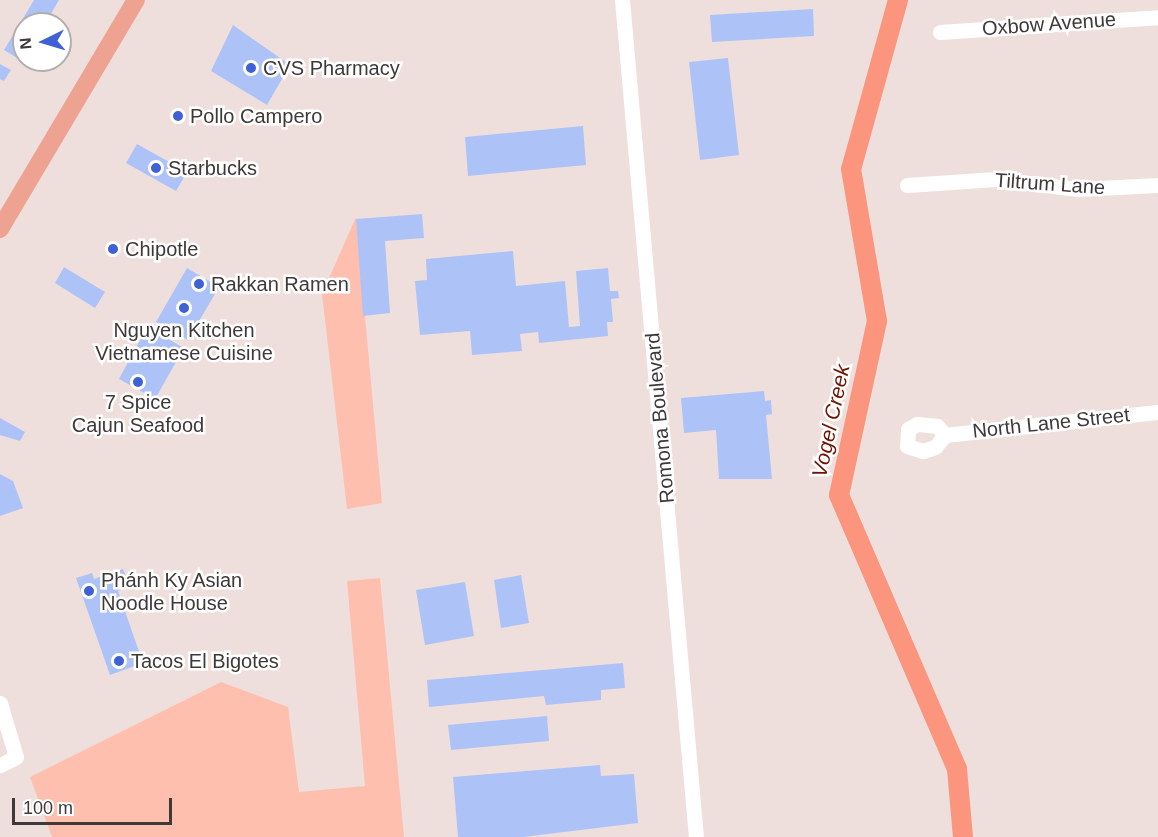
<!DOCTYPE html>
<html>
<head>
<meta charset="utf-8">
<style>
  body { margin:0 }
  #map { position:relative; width:1158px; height:837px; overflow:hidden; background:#efdfdc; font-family:Arial,sans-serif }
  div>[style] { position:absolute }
  .green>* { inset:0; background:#febfaf }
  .river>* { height:20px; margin:-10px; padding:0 10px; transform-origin:10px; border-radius:10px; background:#fc957d }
  .building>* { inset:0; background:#adc3f7 }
  .minor>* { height:15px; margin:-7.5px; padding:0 7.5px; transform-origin:7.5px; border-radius:7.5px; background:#fff }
  .major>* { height:18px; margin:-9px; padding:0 9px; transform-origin:9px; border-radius:9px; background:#eea392 }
  .dots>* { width:16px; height:16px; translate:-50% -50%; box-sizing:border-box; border:3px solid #fff; border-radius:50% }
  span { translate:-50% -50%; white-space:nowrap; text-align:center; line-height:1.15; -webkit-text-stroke:5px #fff; paint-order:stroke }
  .street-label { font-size:20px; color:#3f3938 }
  .poi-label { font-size:20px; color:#3f3938 }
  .left { translate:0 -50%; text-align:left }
  .water-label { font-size:21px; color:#6f1400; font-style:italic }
  .north { position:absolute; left:12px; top:12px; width:60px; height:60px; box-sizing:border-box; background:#fff; border:2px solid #b2b0af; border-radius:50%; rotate:265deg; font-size:16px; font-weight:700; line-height:24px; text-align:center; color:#3f3938 }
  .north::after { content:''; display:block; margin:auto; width:21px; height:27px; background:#3f61d3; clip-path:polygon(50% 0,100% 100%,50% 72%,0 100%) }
  .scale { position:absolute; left:12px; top:798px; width:160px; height:27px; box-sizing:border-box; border:3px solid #3f3938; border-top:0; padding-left:8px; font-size:18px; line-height:21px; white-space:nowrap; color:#3f3938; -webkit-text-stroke:4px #fff; paint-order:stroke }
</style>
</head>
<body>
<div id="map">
  <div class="green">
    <i style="clip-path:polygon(356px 217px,382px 503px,347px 509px,322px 294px)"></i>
    <i style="clip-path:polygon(380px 578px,404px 837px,52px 837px,30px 777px,221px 682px,288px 707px,299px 792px,365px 786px,347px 581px)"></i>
  </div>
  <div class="river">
    <i style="left:898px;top:0;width:175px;rotate:105.5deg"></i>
    <i style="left:851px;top:169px;width:154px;rotate:80.3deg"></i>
    <i style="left:877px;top:321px;width:178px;rotate:102.3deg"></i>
    <i style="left:839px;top:495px;width:298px;rotate:66.7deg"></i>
    <i style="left:957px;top:769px;width:68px;rotate:85deg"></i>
  </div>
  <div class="building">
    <i style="clip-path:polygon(34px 0,59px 0,45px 24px,24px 24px,22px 61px,4px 50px)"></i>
    <i style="clip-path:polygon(813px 9px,814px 36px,712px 42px,710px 15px)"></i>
    <i style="clip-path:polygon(233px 25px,290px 65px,267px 105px,211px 71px)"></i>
    <i style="clip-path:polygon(728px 58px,739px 155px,700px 160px,689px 62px)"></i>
    <i style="clip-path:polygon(0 64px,11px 70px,4px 81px,0 79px)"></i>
    <i style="clip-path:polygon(583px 126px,586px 165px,468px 176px,465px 137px)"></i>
    <i style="clip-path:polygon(137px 144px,187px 172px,176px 191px,126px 163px)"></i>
    <i style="clip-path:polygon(422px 214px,424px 238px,385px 241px,390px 313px,363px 316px,356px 219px)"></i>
    <i style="clip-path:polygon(513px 251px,516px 286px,565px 281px,569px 327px,580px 326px,576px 271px,608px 268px,610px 291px,618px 291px,619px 298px,611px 299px,613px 322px,607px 322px,608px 336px,539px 343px,538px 332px,520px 334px,522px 351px,472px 355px,470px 331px,420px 335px,415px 281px,427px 280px,426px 259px)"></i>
    <i style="clip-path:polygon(64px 267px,105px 292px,95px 308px,55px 283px)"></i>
    <i style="clip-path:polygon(187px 268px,219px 287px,188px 340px,156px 322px)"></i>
    <i style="clip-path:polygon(147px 327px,184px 348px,155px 399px,119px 379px)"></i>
    <i style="clip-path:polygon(764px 391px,765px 401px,771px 400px,772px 414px,766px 415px,772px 479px,719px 479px,716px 430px,684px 433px,681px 398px)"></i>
    <i style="clip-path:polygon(0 418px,25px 432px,20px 441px,0 435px)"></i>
    <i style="clip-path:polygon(0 474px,13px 481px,23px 508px,0 516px)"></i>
    <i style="clip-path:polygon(123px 569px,130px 586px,118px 591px,143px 663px,110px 675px,76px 578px,92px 573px,94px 579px)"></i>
    <i style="clip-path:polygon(521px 575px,529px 623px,501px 628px,494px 580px)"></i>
    <i style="clip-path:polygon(465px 582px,474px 636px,425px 645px,416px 590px)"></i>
    <i style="clip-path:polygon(623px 663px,625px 688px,601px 690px,601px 700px,546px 705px,544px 696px,429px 707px,427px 680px)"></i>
    <i style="clip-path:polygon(547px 716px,549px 741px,451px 750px,448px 725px)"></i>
    <i style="clip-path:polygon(600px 765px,601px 776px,634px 774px,638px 823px,523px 837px,458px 837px,453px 777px)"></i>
  </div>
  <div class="minor">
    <i style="left:622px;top:0;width:840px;rotate:84.95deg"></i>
    <i style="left:940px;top:32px;width:219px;rotate:-3.9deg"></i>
    <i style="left:907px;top:185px;width:89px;rotate:-3.9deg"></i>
    <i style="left:996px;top:179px;width:83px;rotate:7deg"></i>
    <i style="left:1078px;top:189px;width:80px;rotate:-2.9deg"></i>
    <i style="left:945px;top:435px;width:12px;rotate:-132deg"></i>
    <i style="left:937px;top:426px;width:20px;rotate:-174deg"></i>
    <i style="left:917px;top:424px;width:10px;rotate:151deg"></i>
    <i style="left:908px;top:429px;width:17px;rotate:93deg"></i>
    <i style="left:907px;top:446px;width:17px;rotate:17deg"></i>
    <i style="left:923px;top:451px;width:13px;rotate:-18deg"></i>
    <i style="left:935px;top:447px;width:16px;rotate:-50deg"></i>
    <i style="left:945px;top:435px;width:214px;rotate:-6.2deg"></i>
    <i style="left:0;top:703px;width:56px;rotate:73.5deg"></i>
    <i style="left:16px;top:757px;width:18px;rotate:153deg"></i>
  </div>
  <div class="major">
    <i style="left:0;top:229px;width:266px;rotate:-59.3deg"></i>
  </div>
  <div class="dots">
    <i style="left:251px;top:68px;background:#3f61d3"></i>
    <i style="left:178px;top:116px;background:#3f61d3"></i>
    <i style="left:156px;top:168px;background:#3f61d3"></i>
    <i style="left:113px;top:249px;background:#3f61d3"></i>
    <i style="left:199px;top:284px;background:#3f61d3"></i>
    <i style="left:184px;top:308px;background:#3f61d3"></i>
    <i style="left:138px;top:382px;background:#3f61d3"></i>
    <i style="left:89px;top:591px;background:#3f61d3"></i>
    <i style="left:119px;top:661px;background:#3f61d3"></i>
  </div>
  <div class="street-label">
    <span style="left:1049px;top:24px;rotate:-4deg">Oxbow Avenue</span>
    <span style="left:1050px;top:184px;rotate:4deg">Tiltrum Lane</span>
    <span style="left:660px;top:418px;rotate:-95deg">Romona Boulevard</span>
    <span style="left:1051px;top:423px;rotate:-6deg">North Lane Street</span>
  </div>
  <div class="poi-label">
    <span class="left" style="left:263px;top:68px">CVS Pharmacy</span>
    <span class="left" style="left:190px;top:116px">Pollo Campero</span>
    <span class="left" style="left:168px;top:168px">Starbucks</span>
    <span class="left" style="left:125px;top:249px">Chipotle</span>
    <span class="left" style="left:211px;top:284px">Rakkan Ramen</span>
    <span style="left:184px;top:342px">Nguyen Kitchen<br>Vietnamese Cuisine</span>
    <span style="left:138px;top:414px">7 Spice<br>Cajun Seafood</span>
    <span class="left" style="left:101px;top:592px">Phánh Ky Asian<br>Noodle House</span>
    <span class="left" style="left:131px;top:661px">Tacos El Bigotes</span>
  </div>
  <div class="water-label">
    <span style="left:831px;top:421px;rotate:-78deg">Vogel Creek</span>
  </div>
  <div class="north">N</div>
  <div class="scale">100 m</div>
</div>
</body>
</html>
